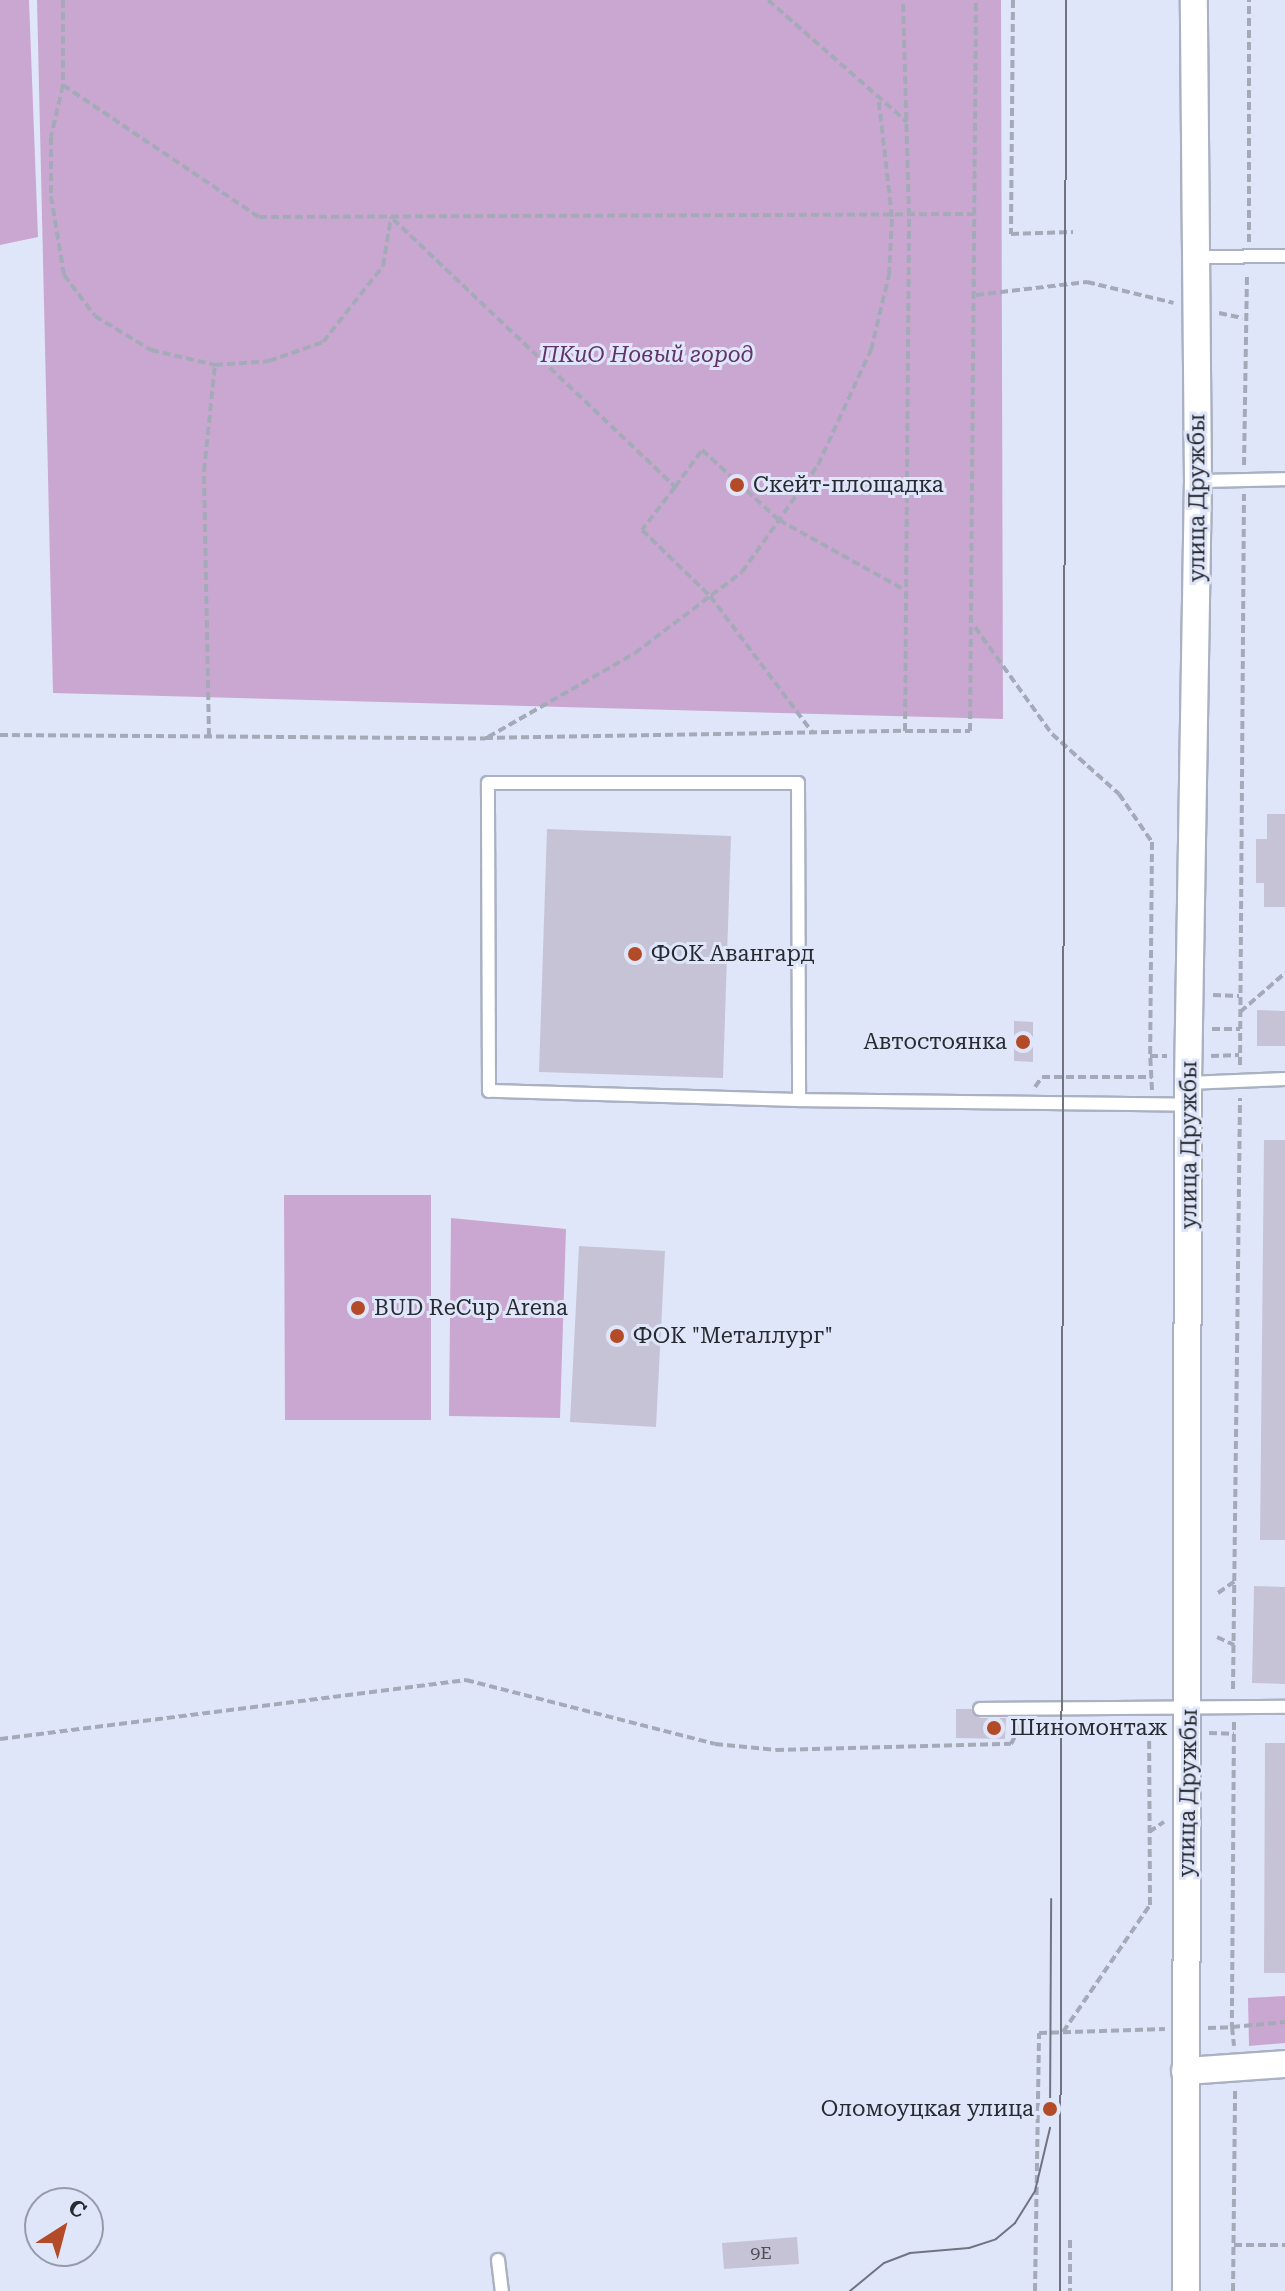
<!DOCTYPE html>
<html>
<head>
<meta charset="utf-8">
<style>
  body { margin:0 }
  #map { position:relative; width:1285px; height:2291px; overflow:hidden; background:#e0e6f9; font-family:"Roboto Serif",serif }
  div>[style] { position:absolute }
  .green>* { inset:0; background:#caa7d0 }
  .building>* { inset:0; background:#c7c3d6 }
  .path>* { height:4px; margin-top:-2px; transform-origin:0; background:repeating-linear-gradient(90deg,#a5aab9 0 8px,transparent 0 12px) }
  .roads { filter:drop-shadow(2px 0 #aab1c2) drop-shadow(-2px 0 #aab1c2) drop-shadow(0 2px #aab1c2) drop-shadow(0 -2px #aab1c2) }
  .service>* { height:12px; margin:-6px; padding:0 6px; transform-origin:6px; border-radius:6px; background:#fff }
  .minor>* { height:26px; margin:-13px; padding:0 13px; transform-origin:13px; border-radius:13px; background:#fff }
  .tram>* { height:2px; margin:-1px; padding:0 1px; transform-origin:1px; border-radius:1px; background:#717480 }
  .dots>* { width:22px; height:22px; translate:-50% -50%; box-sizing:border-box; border:4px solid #e0e6f9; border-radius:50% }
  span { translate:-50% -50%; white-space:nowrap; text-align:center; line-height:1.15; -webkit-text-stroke:6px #e0e6f9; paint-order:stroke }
  .number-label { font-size:18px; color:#50505a }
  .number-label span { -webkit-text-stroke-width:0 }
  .park-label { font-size:22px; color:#62336a; font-style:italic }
  .poi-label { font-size:22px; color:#282a31 }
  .left { translate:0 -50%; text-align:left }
  .right { translate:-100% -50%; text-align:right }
  .street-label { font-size:22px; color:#282a31 }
  .north { position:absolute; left:24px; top:2187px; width:80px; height:80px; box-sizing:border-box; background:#e0e6f9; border:2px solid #969ba9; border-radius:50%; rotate:36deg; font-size:22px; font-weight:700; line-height:32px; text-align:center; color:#282a31 }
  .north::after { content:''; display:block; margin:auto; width:28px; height:36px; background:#b34b28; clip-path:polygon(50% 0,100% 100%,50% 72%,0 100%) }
</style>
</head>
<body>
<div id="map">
  <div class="green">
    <i style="clip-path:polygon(0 0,29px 0,38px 237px,0 245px)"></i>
    <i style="clip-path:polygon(37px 0,1001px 0,1003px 719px,53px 693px)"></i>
    <i style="clip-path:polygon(284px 1195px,431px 1195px,431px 1420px,285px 1420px)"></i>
    <i style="clip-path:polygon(451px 1218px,566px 1229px,560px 1418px,449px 1416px)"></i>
    <i style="clip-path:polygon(1285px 1996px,1285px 2043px,1249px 2046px,1248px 1998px)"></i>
  </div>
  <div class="building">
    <i style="clip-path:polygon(1267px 814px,1285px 814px,1285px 907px,1264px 907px,1264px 883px,1256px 883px,1256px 839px,1267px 839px)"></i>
    <i style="clip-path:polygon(547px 829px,731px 836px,723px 1078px,539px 1072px)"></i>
    <i style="clip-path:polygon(1257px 1010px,1285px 1011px,1285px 1046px,1257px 1046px)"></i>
    <i style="clip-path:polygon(1014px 1021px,1033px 1022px,1033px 1062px,1014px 1061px)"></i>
    <i style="clip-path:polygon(1264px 1140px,1285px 1140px,1285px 1540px,1260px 1540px)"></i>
    <i style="clip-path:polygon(579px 1246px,665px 1251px,656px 1427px,570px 1422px)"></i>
    <i style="clip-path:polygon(1254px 1586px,1285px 1587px,1285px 1684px,1252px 1683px)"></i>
    <i style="clip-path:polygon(956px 1709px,971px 1709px,980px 1718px,1006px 1718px,1005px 1739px,956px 1738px)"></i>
    <i style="clip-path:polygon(1265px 1743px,1285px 1743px,1285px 1973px,1264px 1973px)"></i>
    <i style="clip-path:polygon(797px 2237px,799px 2264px,724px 2269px,722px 2243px)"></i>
  </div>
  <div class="path">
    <i style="left:63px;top:0;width:85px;rotate:90deg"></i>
    <i style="left:63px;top:85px;width:236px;rotate:34deg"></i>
    <i style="left:259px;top:217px;width:717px;rotate:-0.24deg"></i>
    <i style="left:768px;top:0;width:185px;rotate:41.3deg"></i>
    <i style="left:1013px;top:0;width:234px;rotate:90.5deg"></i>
    <i style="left:1011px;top:234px;width:62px;rotate:-1.8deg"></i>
    <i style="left:63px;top:85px;width:53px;rotate:103deg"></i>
    <i style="left:51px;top:137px;width:59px;rotate:90deg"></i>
    <i style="left:51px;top:196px;width:80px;rotate:80.7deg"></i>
    <i style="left:64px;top:275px;width:51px;rotate:52.9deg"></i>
    <i style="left:95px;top:316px;width:66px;rotate:31.3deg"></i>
    <i style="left:151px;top:350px;width:66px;rotate:13.2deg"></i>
    <i style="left:215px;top:365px;width:54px;rotate:-4.2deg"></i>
    <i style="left:269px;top:361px;width:57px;rotate:-19.4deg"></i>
    <i style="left:323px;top:342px;width:97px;rotate:-51.7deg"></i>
    <i style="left:383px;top:266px;width:50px;rotate:-80.7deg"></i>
    <i style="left:393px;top:219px;width:389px;rotate:43.5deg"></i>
    <i style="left:675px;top:487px;width:54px;rotate:127.5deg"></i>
    <i style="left:642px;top:530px;width:95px;rotate:44.1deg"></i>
    <i style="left:710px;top:596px;width:170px;rotate:53.1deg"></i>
    <i style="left:1249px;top:242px;width:242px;rotate:-90deg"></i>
    <i style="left:976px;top:295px;width:112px;rotate:-6.7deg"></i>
    <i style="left:1087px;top:282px;width:89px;rotate:13.6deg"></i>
    <i style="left:1219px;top:313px;width:24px;rotate:12deg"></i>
    <i style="left:1244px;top:465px;width:191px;rotate:-89.1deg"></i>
    <i style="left:675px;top:487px;width:46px;rotate:-53.9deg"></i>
    <i style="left:702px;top:450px;width:104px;rotate:42.3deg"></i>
    <i style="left:779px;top:520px;width:144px;rotate:29.1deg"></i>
    <i style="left:975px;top:627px;width:132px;rotate:54.3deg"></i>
    <i style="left:1052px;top:734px;width:90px;rotate:41.8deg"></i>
    <i style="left:1119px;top:794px;width:58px;rotate:55.5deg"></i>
    <i style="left:1152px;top:842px;width:214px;rotate:90.5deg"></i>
    <i style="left:905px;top:731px;width:65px"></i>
    <i style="left:970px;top:731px;width:731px;rotate:-89.53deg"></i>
    <i style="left:0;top:735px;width:485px;rotate:0.4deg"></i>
    <i style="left:485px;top:738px;width:420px;rotate:-1deg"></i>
    <i style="left:905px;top:731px;width:515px;rotate:-89.55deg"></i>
    <i style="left:909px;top:216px;width:216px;rotate:-91.6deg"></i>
    <i style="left:209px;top:736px;width:265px;rotate:-91.1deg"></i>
    <i style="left:204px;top:471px;width:107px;rotate:-84.1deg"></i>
    <i style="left:488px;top:737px;width:169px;rotate:-29.7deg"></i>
    <i style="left:635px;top:653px;width:134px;rotate:-37.1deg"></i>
    <i style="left:742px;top:572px;width:131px;rotate:-54.6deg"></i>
    <i style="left:818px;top:465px;width:127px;rotate:-65.3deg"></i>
    <i style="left:871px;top:350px;width:77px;rotate:-76.5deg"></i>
    <i style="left:889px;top:275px;width:58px;rotate:-87deg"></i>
    <i style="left:892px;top:217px;width:123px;rotate:-96.5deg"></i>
    <i style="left:1213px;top:995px;width:26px;rotate:2deg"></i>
    <i style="left:1240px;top:1012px;width:60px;rotate:-40.9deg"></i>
    <i style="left:1212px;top:1029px;width:28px"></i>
    <i style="left:1211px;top:1056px;width:28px;rotate:-2deg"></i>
    <i style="left:1240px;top:1065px;width:571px;rotate:-89.6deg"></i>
    <i style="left:1035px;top:1087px;width:12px;rotate:-55deg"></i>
    <i style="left:1042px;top:1077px;width:110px"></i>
    <i style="left:1152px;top:1090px;width:34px;rotate:-93deg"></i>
    <i style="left:1150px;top:1056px;width:17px"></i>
    <i style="left:1218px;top:1593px;width:21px;rotate:-35deg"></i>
    <i style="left:1217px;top:1637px;width:19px;rotate:25deg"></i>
    <i style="left:1233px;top:1689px;width:591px;rotate:-89.32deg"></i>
    <i style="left:1234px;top:1722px;width:305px;rotate:90.4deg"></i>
    <i style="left:1232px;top:2027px;width:53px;rotate:-5.4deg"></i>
    <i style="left:1209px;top:1733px;width:25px;rotate:2deg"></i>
    <i style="left:0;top:1739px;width:470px;rotate:-7.2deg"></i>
    <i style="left:466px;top:1680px;width:257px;rotate:14.4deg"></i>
    <i style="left:715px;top:1744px;width:61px;rotate:5.6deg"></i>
    <i style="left:776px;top:1750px;width:235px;rotate:-1.5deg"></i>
    <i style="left:1011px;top:1744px;width:22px;rotate:-63deg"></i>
    <i style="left:1149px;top:1832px;width:18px;rotate:-34deg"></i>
    <i style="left:1208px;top:2028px;width:24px;rotate:-2deg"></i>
    <i style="left:1232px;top:2027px;width:19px;rotate:84deg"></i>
    <i style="left:1063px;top:2032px;width:154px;rotate:-55.6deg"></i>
    <i style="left:1150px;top:1905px;width:170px;rotate:-90.3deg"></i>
    <i style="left:1149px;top:1735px;width:14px;rotate:-4deg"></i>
    <i style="left:1070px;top:2240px;width:51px;rotate:90deg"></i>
    <i style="left:1234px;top:2245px;width:51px"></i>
    <i style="left:1035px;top:2291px;width:258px;rotate:-89.1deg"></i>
    <i style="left:1039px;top:2033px;width:126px;rotate:-1.8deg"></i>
    <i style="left:1233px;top:2291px;width:202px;rotate:-89.4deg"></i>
  </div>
  <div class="roads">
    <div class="service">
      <i style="left:1196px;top:257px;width:89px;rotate:-0.6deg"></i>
      <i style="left:1198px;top:481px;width:87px;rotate:-1.3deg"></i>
      <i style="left:1188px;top:1083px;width:97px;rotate:-2.4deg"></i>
      <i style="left:799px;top:1100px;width:310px;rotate:-178.3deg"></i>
      <i style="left:489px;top:1091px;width:308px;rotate:-90.2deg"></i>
      <i style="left:488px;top:783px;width:310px"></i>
      <i style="left:798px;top:783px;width:317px;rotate:89.8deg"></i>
      <i style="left:799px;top:1100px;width:389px;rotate:0.7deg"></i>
      <i style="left:980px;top:1709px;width:305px;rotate:-0.4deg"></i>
      <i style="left:498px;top:2260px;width:31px;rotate:83deg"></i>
    </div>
    <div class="minor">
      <i style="left:1185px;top:2071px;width:100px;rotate:-4deg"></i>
      <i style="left:1186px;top:2291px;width:1208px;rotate:-89.91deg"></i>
      <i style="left:1188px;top:1083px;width:602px;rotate:-89.05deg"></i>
      <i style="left:1198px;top:481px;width:481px;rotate:-90.5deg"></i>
    </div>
  </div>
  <div class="tram">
    <i style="left:1050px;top:2119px;width:220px;rotate:-89.7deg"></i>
    <i style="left:850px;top:2291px;width:44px;rotate:-39.5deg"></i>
    <i style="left:884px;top:2263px;width:28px;rotate:-21deg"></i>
    <i style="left:910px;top:2253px;width:59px;rotate:-4.8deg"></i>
    <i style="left:969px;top:2248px;width:28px;rotate:-18deg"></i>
    <i style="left:996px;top:2239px;width:25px;rotate:-40deg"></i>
    <i style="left:1015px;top:2223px;width:38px;rotate:-58deg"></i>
    <i style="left:1035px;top:2191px;width:65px;rotate:-76.6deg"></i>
    <i style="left:1060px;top:2291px;width:2291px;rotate:-89.85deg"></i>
  </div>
  <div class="dots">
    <i style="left:737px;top:485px;background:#b34b28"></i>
    <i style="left:635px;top:954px;background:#b34b28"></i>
    <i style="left:1023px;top:1042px;background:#b34b28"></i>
    <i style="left:358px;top:1308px;background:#b34b28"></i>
    <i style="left:617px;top:1336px;background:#b34b28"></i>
    <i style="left:994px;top:1728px;background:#b34b28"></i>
    <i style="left:1050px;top:2109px;background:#b34b28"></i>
  </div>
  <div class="number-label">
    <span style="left:761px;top:2253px">9Е</span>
  </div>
  <div class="park-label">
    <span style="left:647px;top:355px">ПКиО Новый город</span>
  </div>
  <div class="poi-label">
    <span class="left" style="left:753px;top:485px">Скейт-площадка</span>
    <span class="left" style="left:651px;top:954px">ФОК Авангард</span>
    <span class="right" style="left:1007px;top:1042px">Автостоянка</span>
    <span class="left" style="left:374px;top:1308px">BUD ReCup Arena</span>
    <span class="left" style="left:633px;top:1336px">ФОК "Металлург"</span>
    <span class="left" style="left:1010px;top:1728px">Шиномонтаж</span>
    <span class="right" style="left:1034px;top:2109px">Оломоуцкая улица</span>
  </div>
  <div class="street-label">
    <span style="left:1197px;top:498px;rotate:-90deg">улица Дружбы</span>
    <span style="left:1189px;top:1145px;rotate:-90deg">улица Дружбы</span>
    <span style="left:1188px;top:1793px;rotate:-89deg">улица Дружбы</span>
  </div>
  <div class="north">С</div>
</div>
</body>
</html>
